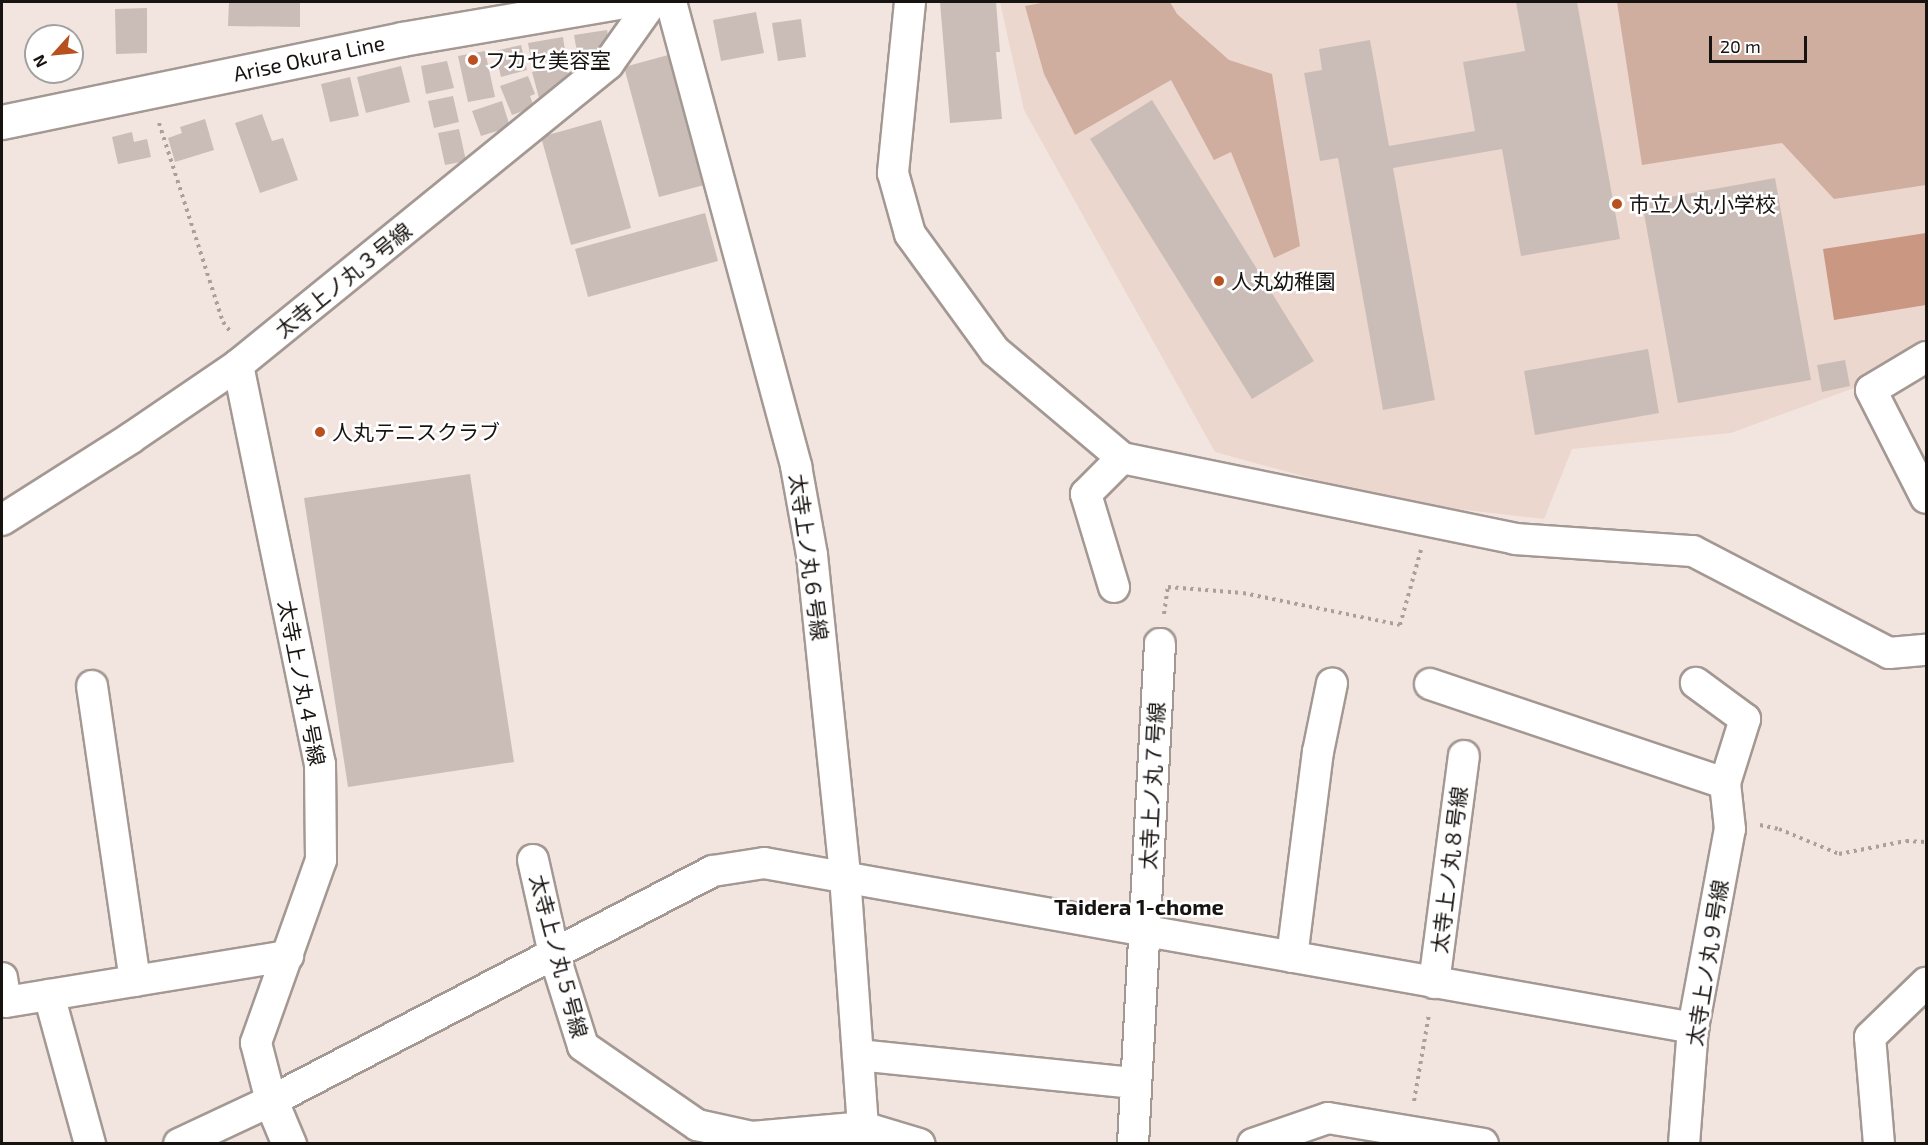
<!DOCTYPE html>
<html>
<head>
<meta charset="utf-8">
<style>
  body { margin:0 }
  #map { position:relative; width:1928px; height:1145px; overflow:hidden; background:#f2e5df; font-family:"Exo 2","Noto Sans JP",sans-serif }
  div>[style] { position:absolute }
  .built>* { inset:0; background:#ecd7ce }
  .green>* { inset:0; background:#cfad9f }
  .water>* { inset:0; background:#ca9782 }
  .building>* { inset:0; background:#cabdb8 }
  .path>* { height:4px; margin-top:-2px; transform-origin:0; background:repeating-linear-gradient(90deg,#aaa09b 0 3px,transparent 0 7.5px) }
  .roads { filter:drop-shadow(2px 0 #a49893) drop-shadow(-2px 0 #a49893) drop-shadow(0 2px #a49893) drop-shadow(0 -2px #a49893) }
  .minor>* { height:30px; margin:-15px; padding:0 15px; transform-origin:15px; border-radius:15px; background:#fff }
  .tertiary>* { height:33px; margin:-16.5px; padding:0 16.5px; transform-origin:16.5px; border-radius:16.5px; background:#fff }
  .secondary>* { height:33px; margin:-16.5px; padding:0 16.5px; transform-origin:16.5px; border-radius:16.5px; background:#fff }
  .dots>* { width:16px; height:16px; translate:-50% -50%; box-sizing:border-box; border:3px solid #fff; border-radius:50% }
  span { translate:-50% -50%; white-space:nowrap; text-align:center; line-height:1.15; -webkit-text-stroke:5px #fff; paint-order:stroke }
  .street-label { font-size:21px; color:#171311 }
  .poi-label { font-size:21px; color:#171311 }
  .left { translate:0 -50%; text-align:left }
  .neighbourhood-label { font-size:22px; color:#171311; font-weight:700 }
  .frame { position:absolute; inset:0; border:3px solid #171311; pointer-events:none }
  .north { position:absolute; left:24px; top:24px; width:60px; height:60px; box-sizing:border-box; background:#fff; border:2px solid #a2a1a0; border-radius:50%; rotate:243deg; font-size:16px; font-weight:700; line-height:24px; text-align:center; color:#171311 }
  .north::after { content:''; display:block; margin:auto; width:21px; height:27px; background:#b75220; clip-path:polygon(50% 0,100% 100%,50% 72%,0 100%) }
  .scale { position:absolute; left:1709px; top:36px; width:98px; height:27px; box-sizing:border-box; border:3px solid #171311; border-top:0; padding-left:8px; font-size:18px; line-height:21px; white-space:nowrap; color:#171311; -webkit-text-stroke:4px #fff; paint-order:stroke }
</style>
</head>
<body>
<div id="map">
  <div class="built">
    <i style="clip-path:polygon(1000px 2px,1926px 2px,1926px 341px,1857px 387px,1731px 433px,1572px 449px,1544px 519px,1397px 502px,1215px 452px,1024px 110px)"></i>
  </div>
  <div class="green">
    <i style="clip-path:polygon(1047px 2px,1170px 2px,1177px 14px,1229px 60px,1272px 74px,1300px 246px,1274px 258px,1231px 152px,1214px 160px,1171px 80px,1075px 135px,1044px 74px,1025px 6px)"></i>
    <i style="clip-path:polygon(1617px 2px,1926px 2px,1926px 185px,1834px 199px,1782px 143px,1642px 165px)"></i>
  </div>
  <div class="water">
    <i style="clip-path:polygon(1926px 233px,1926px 305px,1834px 320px,1823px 249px)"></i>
  </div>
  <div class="building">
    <i style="clip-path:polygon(229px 2px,300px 2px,300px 27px,228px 26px)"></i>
    <i style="clip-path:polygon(940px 2px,996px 2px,1000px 52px,996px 52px,1002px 119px,950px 123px)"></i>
    <i style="clip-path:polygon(1516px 2px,1577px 2px,1620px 239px,1521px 256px,1502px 149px,1393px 168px,1435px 400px,1383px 410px,1338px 158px,1320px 161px,1304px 73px,1322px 70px,1319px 49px,1370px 40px,1389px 146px,1475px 131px,1463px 62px,1525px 51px)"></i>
    <i style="clip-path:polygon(147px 8px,147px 53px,116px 54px,115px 9px)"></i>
    <i style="clip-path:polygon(756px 12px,764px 53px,721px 61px,713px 20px)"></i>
    <i style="clip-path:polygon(801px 19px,806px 57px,778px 61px,772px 23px)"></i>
    <i style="clip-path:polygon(607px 30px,610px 46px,579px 64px,574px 35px)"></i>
    <i style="clip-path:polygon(563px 37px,566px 58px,532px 64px,528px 43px)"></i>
    <i style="clip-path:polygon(521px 45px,527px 70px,501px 77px,495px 51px)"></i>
    <i style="clip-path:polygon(485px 51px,495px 97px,468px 102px,458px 56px)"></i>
    <i style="clip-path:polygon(672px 54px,708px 184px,659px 197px,624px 67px)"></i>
    <i style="clip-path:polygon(447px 61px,454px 88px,426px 94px,421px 66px)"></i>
    <i style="clip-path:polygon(568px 64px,571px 78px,539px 98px,532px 72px)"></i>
    <i style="clip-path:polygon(401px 66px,410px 102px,366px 113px,357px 77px)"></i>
    <i style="clip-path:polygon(528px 76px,535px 94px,530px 96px,534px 107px,512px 115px,500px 86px)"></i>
    <i style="clip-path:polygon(350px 77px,359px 116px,330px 122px,321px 84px)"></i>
    <i style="clip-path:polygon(453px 96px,459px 122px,434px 128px,428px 101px)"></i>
    <i style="clip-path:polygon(1152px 100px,1314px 361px,1252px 399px,1090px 139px)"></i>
    <i style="clip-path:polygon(502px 101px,510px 127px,481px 136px,472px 111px)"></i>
    <i style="clip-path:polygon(262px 114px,272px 141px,283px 138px,298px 180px,260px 193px,235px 123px)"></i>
    <i style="clip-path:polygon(205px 119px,214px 150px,175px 162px,168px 138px,182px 133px,180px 127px)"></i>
    <i style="clip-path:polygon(601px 120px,631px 228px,571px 245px,541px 137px)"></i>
    <i style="clip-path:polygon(459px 129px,466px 161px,445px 165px,438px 133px)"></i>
    <i style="clip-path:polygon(132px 132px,134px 142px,147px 139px,151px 157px,118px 164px,112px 137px)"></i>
    <i style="clip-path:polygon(1775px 178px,1811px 380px,1678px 403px,1642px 202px)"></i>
    <i style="clip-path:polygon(705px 213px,718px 261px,588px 297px,575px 249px)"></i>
    <i style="clip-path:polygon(1648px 349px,1659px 413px,1535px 435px,1524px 371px)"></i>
    <i style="clip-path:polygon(1845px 360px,1850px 386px,1822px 392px,1817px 365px)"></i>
    <i style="clip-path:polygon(470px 474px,514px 762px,348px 787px,304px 498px)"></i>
  </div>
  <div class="path">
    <i style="left:159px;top:123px;width:209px;rotate:72.2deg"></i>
    <i style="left:223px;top:322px;width:11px;rotate:52deg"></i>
    <i style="left:1164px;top:614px;width:27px;rotate:-82deg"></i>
    <i style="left:1168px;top:587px;width:75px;rotate:4.6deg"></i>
    <i style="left:1243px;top:593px;width:160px;rotate:11.5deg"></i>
    <i style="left:1400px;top:625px;width:78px;rotate:-74.4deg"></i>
    <i style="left:1760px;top:825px;width:19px;rotate:12deg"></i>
    <i style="left:1779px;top:829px;width:65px;rotate:22.6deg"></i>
    <i style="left:1839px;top:854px;width:68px;rotate:-11deg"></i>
    <i style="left:1906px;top:841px;width:20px;rotate:3deg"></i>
    <i style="left:1414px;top:1101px;width:88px;rotate:-80.2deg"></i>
  </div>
  <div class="roads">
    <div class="minor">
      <i style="left:671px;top:2px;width:481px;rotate:74.9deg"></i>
      <i style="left:796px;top:466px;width:90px;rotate:79.8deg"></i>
      <i style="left:812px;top:555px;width:323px;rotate:84.1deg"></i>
      <i style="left:845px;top:876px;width:252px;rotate:85.9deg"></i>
      <i style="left:910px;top:2px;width:172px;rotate:95.7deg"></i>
      <i style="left:893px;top:173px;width:63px;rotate:74.4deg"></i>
      <i style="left:910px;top:234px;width:145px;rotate:54deg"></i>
      <i style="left:995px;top:351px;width:166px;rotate:40.1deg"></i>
      <i style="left:1122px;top:458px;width:401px;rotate:11.6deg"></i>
      <i style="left:1515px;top:539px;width:178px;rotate:3.9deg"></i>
      <i style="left:1693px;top:551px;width:221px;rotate:27.5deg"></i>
      <i style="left:1889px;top:653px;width:37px;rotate:-5deg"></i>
      <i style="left:1926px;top:357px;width:64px;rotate:149deg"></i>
      <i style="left:1871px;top:390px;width:121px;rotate:63deg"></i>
      <i style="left:238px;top:365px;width:407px;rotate:78.4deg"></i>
      <i style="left:320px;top:764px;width:96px;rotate:89.4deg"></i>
      <i style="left:321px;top:860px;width:194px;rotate:109.6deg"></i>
      <i style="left:256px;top:1043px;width:60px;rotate:75.5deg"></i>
      <i style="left:2px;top:520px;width:153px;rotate:-32.4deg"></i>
      <i style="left:131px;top:438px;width:130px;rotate:-34.3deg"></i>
      <i style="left:238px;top:365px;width:477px;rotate:-39.1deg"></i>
      <i style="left:608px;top:64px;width:76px;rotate:-54.6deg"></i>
      <i style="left:1114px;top:587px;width:97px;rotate:-106.8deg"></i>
      <i style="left:1086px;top:494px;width:51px;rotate:-45deg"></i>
      <i style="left:1430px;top:684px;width:311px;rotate:18.6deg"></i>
      <i style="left:92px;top:686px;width:298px;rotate:81.7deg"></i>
      <i style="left:533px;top:860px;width:96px;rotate:77.4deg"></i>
      <i style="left:554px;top:954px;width:96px;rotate:72.5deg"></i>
      <i style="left:583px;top:1046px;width:139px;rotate:34.7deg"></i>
      <i style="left:697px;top:1125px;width:56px;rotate:12.3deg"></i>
      <i style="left:752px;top:1137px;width:111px;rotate:-5.1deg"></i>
      <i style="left:863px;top:1127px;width:59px;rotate:16.9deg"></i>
      <i style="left:1292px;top:957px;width:207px;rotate:-82.8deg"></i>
      <i style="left:1318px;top:752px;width:70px;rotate:-78.5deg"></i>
      <i style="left:2px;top:978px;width:24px;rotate:81deg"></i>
      <i style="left:6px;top:1002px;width:286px;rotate:-9.3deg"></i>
      <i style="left:1434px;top:983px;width:229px;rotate:-82.5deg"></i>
      <i style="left:49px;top:995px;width:155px;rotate:74.6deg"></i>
      <i style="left:858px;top:1055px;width:278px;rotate:5.8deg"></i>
      <i style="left:179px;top:1144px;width:102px;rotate:-25.1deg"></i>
      <i style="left:271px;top:1101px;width:498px;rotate:-27.5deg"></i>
      <i style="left:713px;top:871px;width:52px;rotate:-8.9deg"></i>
      <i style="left:764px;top:863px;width:944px;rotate:10.07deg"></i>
      <i style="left:1133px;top:1144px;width:501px;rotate:-86.91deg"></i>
      <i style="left:1253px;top:1144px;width:79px;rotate:-19.1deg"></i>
      <i style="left:1328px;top:1118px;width:157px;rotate:9.5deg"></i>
      <i style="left:1684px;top:1144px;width:116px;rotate:-85.6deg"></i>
      <i style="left:1693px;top:1028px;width:202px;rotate:-79.5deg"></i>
      <i style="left:1730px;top:829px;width:46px;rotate:-96.2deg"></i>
      <i style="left:1725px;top:783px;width:67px;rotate:-72.6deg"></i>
      <i style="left:1745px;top:719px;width:61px;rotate:-143.7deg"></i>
      <i style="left:1879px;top:1144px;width:107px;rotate:-94.8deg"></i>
      <i style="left:1870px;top:1037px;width:78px;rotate:-44deg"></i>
    </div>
    <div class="tertiary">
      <i style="left:271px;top:1101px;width:47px;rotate:67.3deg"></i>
    </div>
    <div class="secondary">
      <i style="left:2px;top:122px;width:409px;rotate:-11.7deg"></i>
      <i style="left:402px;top:39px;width:219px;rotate:-9.7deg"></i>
    </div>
  </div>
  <div class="dots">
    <i style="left:473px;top:60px;background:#b75220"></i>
    <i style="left:1617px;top:204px;background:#b75220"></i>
    <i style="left:1219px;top:281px;background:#b75220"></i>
    <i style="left:320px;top:432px;background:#b75220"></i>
  </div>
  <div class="street-label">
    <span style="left:309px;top:58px;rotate:-12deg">Arise Okura Line</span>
    <span style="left:343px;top:280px;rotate:-39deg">太寺上ノ丸３号線</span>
    <span style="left:809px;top:557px;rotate:82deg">太寺上ノ丸６号線</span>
    <span style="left:302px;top:683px;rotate:79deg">太寺上ノ丸４号線</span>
    <span style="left:1152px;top:786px;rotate:-87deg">太寺上ノ丸７号線</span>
    <span style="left:1449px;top:870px;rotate:-83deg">太寺上ノ丸８号線</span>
    <span style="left:559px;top:956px;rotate:75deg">太寺上ノ丸５号線</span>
    <span style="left:1707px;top:963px;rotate:-81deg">太寺上ノ丸９号線</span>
  </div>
  <div class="poi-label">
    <span class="left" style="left:485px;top:60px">フカセ美容室</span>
    <span class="left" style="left:1629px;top:204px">市立人丸小学校</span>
    <span class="left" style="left:1231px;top:281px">人丸幼稚園</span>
    <span class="left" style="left:332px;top:432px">人丸テニスクラブ</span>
  </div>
  <div class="neighbourhood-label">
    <span style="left:1139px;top:907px">Taidera 1-chome</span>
  </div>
  <div class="frame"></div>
  <div class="north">N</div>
  <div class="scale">20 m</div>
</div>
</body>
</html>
